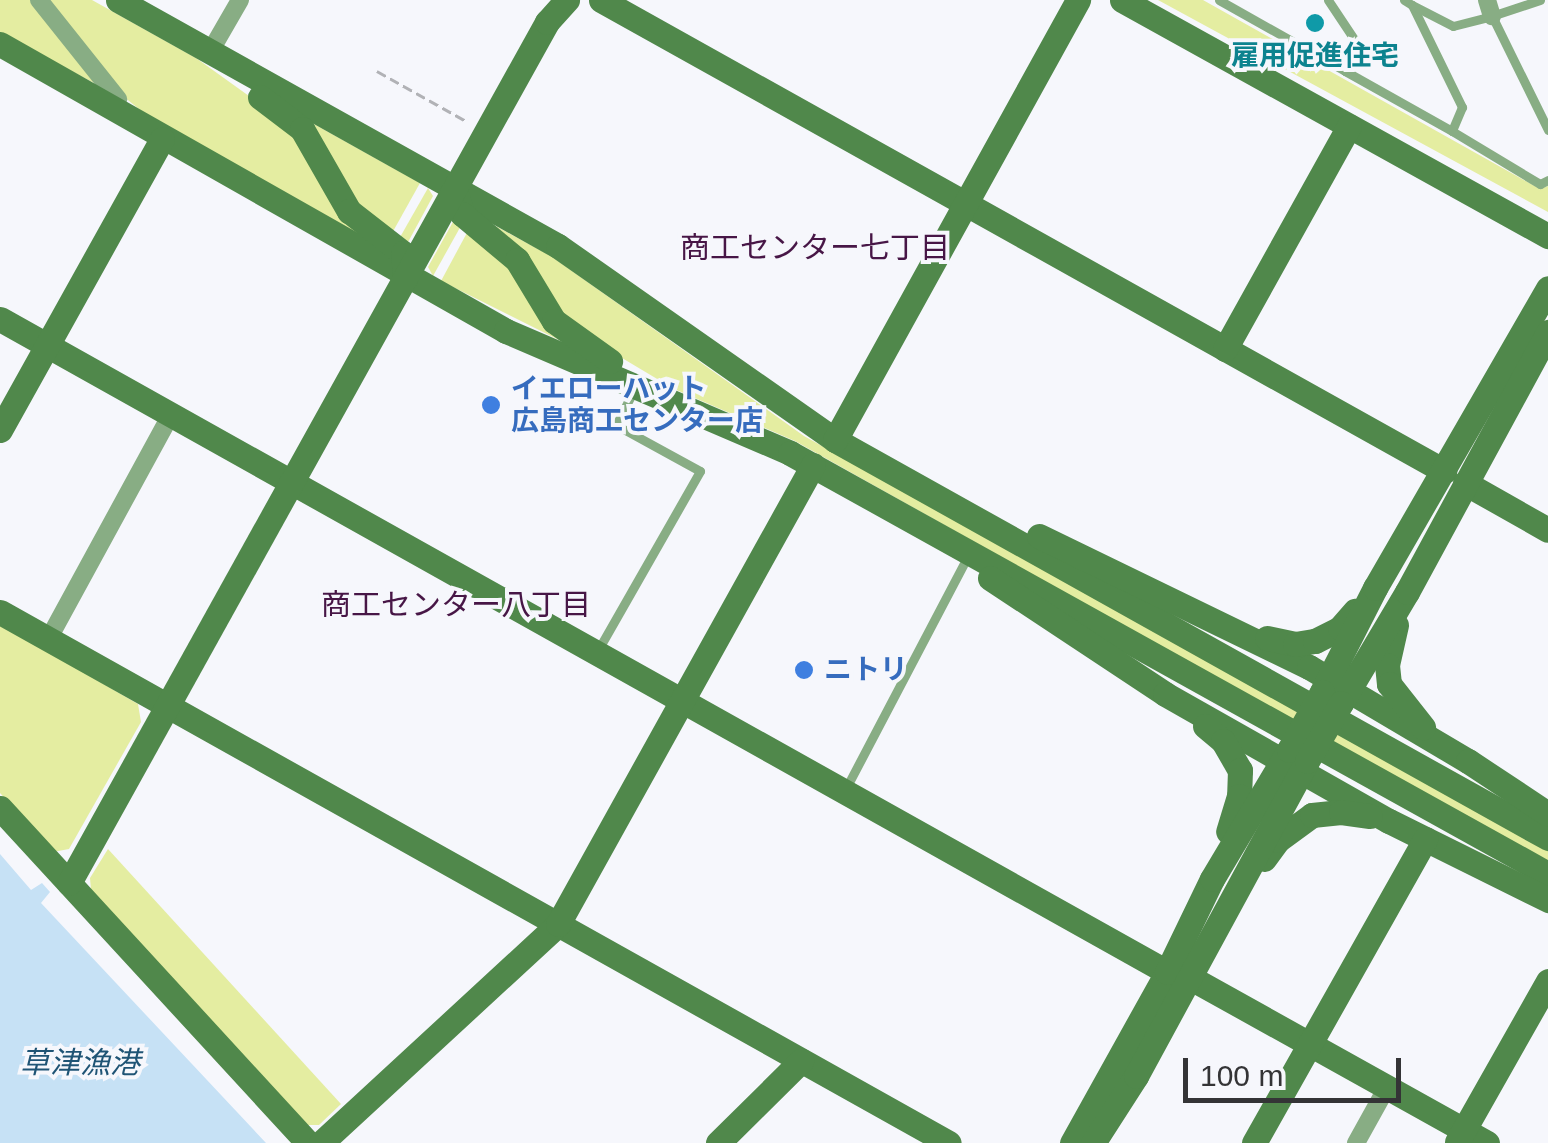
<!DOCTYPE html>
<html>
<head>
<meta charset="utf-8">
<style>
  body { margin:0 }
  #map { position:relative; width:1548px; height:1143px; overflow:hidden; background:#f6f7fc; font-family:Arial,"Noto Sans JP",sans-serif }
  div>[style] { position:absolute }
  .green>* { inset:0; background:#e4eda1 }
  .water>* { inset:0; background:#c6e1f5 }
  .path>* { height:2.5px; margin-top:-1.25px; transform-origin:0; background:repeating-linear-gradient(90deg,#b1b2b6 0 10px,transparent 0 15px) }
  .lane>* { height:9px; margin:-4.5px; padding:0 4.5px; transform-origin:4.5px; border-radius:4.5px; background:#88ad84 }
  .street>* { height:18px; margin:-9px; padding:0 9px; transform-origin:9px; border-radius:9px; background:#88ad84 }
  .secondary>* { height:25px; margin:-12.5px; padding:0 12.5px; transform-origin:12.5px; border-radius:12.5px; background:#50884b }
  .secondary-bridge>* { height:25px; margin:-12.5px; padding:0 12.5px; transform-origin:12.5px; border-radius:12.5px; background:#50884b }
  .dots>* { width:28px; height:28px; translate:-50% -50%; box-sizing:border-box; border:5px solid #f6f7fc; border-radius:50% }
  span { translate:-50% -50%; white-space:nowrap; text-align:center; line-height:1.15; -webkit-text-stroke:8px #f6f7fc; paint-order:stroke }
  .culture-label { font-size:28px; color:#0d838f; font-weight:700 }
  .shop-label { font-size:28px; color:#366cbe; font-weight:700 }
  .left { translate:0 -50%; text-align:left }
  .neighbourhood-label { font-size:30px; color:#471646 }
  .water-label { font-size:30px; color:#1f5475; font-style:italic }
  .scale { position:absolute; left:1183px; top:1058px; width:218px; height:45px; box-sizing:border-box; border:5px solid #343436; border-top:0; padding-left:12px; font-size:30px; line-height:35px; white-space:nowrap; color:#343436; -webkit-text-stroke:8px #f6f7fc; paint-order:stroke }
</style>
</head>
<body>
<div id="map">
  <div class="green">
    <i style="clip-path:polygon(0 0,32px 0,98px 85px,0 34px)"></i>
    <i style="clip-path:polygon(46px 0,92px 0,196px 58px,281px 119px,376px 244px,145px 114px,123px 96px)"></i>
    <i style="clip-path:polygon(1158px 0,1203px 0,1540px 189px,1548px 186px,1548px 212px)"></i>
    <i style="clip-path:polygon(305px 119px,420px 183px,391px 235px,365px 217px)"></i>
    <i style="clip-path:polygon(428px 188px,433px 196px,407px 244px,399px 239px)"></i>
    <i style="clip-path:polygon(454px 220px,462px 224px,433px 276px,428px 267px)"></i>
    <i style="clip-path:polygon(488px 222px,551px 256px,804px 436px,1548px 849px,1548px 865px,795px 441px,674px 389px,575px 330px)"></i>
    <i style="clip-path:polygon(469px 229px,487px 240px,563px 342px,441px 281px)"></i>
    <i style="clip-path:polygon(0 624px,138px 704px,141px 722px,69px 849px,53px 852px,0 793px)"></i>
    <i style="clip-path:polygon(108px 849px,341px 1104px,319px 1125px,305px 1125px,91px 890px,90px 878px)"></i>
  </div>
  <div class="water">
    <i style="clip-path:polygon(0 854px,31px 890px,42px 883px,50px 892px,41px 903px,266px 1143px,0 1143px)"></i>
  </div>
  <div class="path">
    <i style="left:377px;top:71px;width:104px;rotate:29.3deg"></i>
  </div>
  <div class="lane">
    <i style="left:1219px;top:0;width:145px;rotate:29.4deg"></i>
    <i style="left:1328px;top:0;width:54px;rotate:56.3deg"></i>
    <i style="left:1358px;top:45px;width:29px;rotate:117deg"></i>
    <i style="left:1345px;top:71px;width:123px;rotate:29.3deg"></i>
    <i style="left:1404px;top:0;width:9px;rotate:32deg"></i>
    <i style="left:1412px;top:5px;width:114px;rotate:63.9deg"></i>
    <i style="left:1462px;top:107px;width:26px;rotate:113deg"></i>
    <i style="left:1452px;top:131px;width:103px;rotate:31.1deg"></i>
    <i style="left:1540px;top:184px;width:9px;rotate:-27deg"></i>
    <i style="left:1540px;top:0;width:51px;rotate:161.6deg"></i>
    <i style="left:1492px;top:16px;width:127px;rotate:63.8deg"></i>
    <i style="left:1412px;top:5px;width:46px;rotate:27.1deg"></i>
    <i style="left:1453px;top:26px;width:40px;rotate:-14.4deg"></i>
    <i style="left:598px;top:650px;width:206px;rotate:-60.3deg"></i>
    <i style="left:700px;top:471px;width:96px;rotate:-151.3deg"></i>
    <i style="left:616px;top:425px;width:38px;rotate:-63deg"></i>
    <i style="left:845px;top:790px;width:259px;rotate:-62.3deg"></i>
  </div>
  <div class="street">
    <i style="left:39px;top:0;width:127px;rotate:51.4deg"></i>
    <i style="left:1487px;top:0;width:17px;rotate:73deg"></i>
    <i style="left:210px;top:52px;width:60px;rotate:-60deg"></i>
    <i style="left:48px;top:640px;width:255px;rotate:-61.4deg"></i>
    <i style="left:1356px;top:1143px;width:64px;rotate:-61deg"></i>
  </div>
  <div class="secondary">
    <i style="left:118px;top:0;width:504px;rotate:29.21deg"></i>
    <i style="left:558px;top:246px;width:338px;rotate:35deg"></i>
    <i style="left:835px;top:440px;width:817px;rotate:29.17deg"></i>
    <i style="left:601px;top:0;width:966px;rotate:29.19deg"></i>
    <i style="left:1122px;top:0;width:487px;rotate:29deg"></i>
    <i style="left:0;top:44px;width:582px;rotate:29.56deg"></i>
    <i style="left:506px;top:331px;width:309px;rotate:23.2deg"></i>
    <i style="left:790px;top:453px;width:867px;rotate:29.05deg"></i>
    <i style="left:260px;top:97px;width:53px;rotate:37.3deg"></i>
    <i style="left:302px;top:129px;width:95px;rotate:60.2deg"></i>
    <i style="left:349px;top:211px;width:68px;rotate:37.9deg"></i>
    <i style="left:403px;top:253px;width:22px;rotate:85deg"></i>
    <i style="left:455px;top:189px;width:26px;rotate:74deg"></i>
    <i style="left:462px;top:214px;width:72px;rotate:39.9deg"></i>
    <i style="left:517px;top:260px;width:71px;rotate:58.8deg"></i>
    <i style="left:554px;top:321px;width:69px;rotate:35.5deg"></i>
    <i style="left:0;top:319px;width:1337px;rotate:29.23deg"></i>
    <i style="left:1225px;top:349px;width:255px;rotate:-60.9deg"></i>
    <i style="left:0;top:430px;width:333px;rotate:-60.9deg"></i>
    <i style="left:835px;top:440px;width:503px;rotate:-61.09deg"></i>
    <i style="left:1465px;top:483px;width:95px;rotate:29.5deg"></i>
    <i style="left:1039px;top:536px;width:300px;rotate:25.9deg"></i>
    <i style="left:1309px;top:667px;width:185px;rotate:30.6deg"></i>
    <i style="left:1468px;top:761px;width:96px;rotate:33.5deg"></i>
    <i style="left:990px;top:578px;width:210px;rotate:33.5deg"></i>
    <i style="left:1165px;top:694px;width:257px;rotate:29.6deg"></i>
    <i style="left:1389px;top:821px;width:178px;rotate:26.4deg"></i>
    <i style="left:0;top:612px;width:1087px;rotate:29.23deg"></i>
    <i style="left:1396px;top:625px;width:41px;rotate:102.7deg"></i>
    <i style="left:1387px;top:665px;width:19px;rotate:84deg"></i>
    <i style="left:1389px;top:684px;width:55px;rotate:51.7deg"></i>
    <i style="left:1267px;top:638px;width:29px;rotate:12deg"></i>
    <i style="left:1295px;top:644px;width:20px;rotate:-9deg"></i>
    <i style="left:1315px;top:641px;width:28px;rotate:-27deg"></i>
    <i style="left:1340px;top:628px;width:23px;rotate:-49deg"></i>
    <i style="left:1322px;top:692px;width:117px;rotate:-63deg"></i>
    <i style="left:1375px;top:588px;width:346px;rotate:-60deg"></i>
    <i style="left:1341px;top:703px;width:129px;rotate:-59.3deg"></i>
    <i style="left:1407px;top:592px;width:296px;rotate:-61.5deg"></i>
    <i style="left:1205px;top:726px;width:23px;rotate:40deg"></i>
    <i style="left:1223px;top:741px;width:34px;rotate:60deg"></i>
    <i style="left:1240px;top:770px;width:26px;rotate:92deg"></i>
    <i style="left:1239px;top:796px;width:37px;rotate:107deg"></i>
    <i style="left:0;top:808px;width:455px;rotate:47.4deg"></i>
    <i style="left:1264px;top:859px;width:24px;rotate:-54deg"></i>
    <i style="left:1278px;top:840px;width:42px;rotate:-36.3deg"></i>
    <i style="left:1312px;top:815px;width:29px;rotate:-6deg"></i>
    <i style="left:1341px;top:812px;width:29px;rotate:8deg"></i>
    <i style="left:69px;top:883px;width:985px;rotate:-60.96deg"></i>
    <i style="left:547px;top:22px;width:30px;rotate:-48deg"></i>
    <i style="left:1189px;top:977px;width:341px;rotate:29.1deg"></i>
    <i style="left:1457px;top:1142px;width:185px;rotate:-60.5deg"></i>
    <i style="left:321px;top:1143px;width:323px;rotate:-42.7deg"></i>
    <i style="left:558px;top:924px;width:525px;rotate:-60.95deg"></i>
    <i style="left:718px;top:1143px;width:117px;rotate:-44.7deg"></i>
    <i style="left:1072px;top:1143px;width:196px;rotate:-60.9deg"></i>
    <i style="left:1167px;top:972px;width:103px;rotate:-64.2deg"></i>
    <i style="left:1212px;top:879px;width:150px;rotate:-59.2deg"></i>
    <i style="left:1093px;top:1143px;width:80px;rotate:-57.3deg"></i>
    <i style="left:1136px;top:1076px;width:358px;rotate:-61.5deg"></i>
    <i style="left:1254px;top:1143px;width:349px;rotate:-60.6deg"></i>
  </div>
  <div class="secondary-bridge">
    <i style="left:1289px;top:750px;width:67px;rotate:-60.4deg"></i>
    <i style="left:1307px;top:761px;width:67px;rotate:-59.6deg"></i>
  </div>
  <div class="dots">
    <i style="left:1315px;top:23px;background:#0f9aa8"></i>
    <i style="left:491px;top:405px;background:#3f7fe0"></i>
    <i style="left:804px;top:670px;background:#3f7fe0"></i>
  </div>
  <div class="culture-label">
    <span style="left:1315px;top:56px">雇用促進住宅</span>
  </div>
  <div class="shop-label">
    <span class="left" style="left:511px;top:405px">イエローハット<br>広島商工センター店</span>
    <span class="left" style="left:824px;top:670px">ニトリ</span>
  </div>
  <div class="neighbourhood-label">
    <span style="left:815px;top:248px">商工センター七丁目</span>
    <span style="left:456px;top:605px">商工センター八丁目</span>
  </div>
  <div class="water-label">
    <span style="left:80px;top:1063px">草津漁港</span>
  </div>
  <div class="scale">100 m</div>
</div>
</body>
</html>
